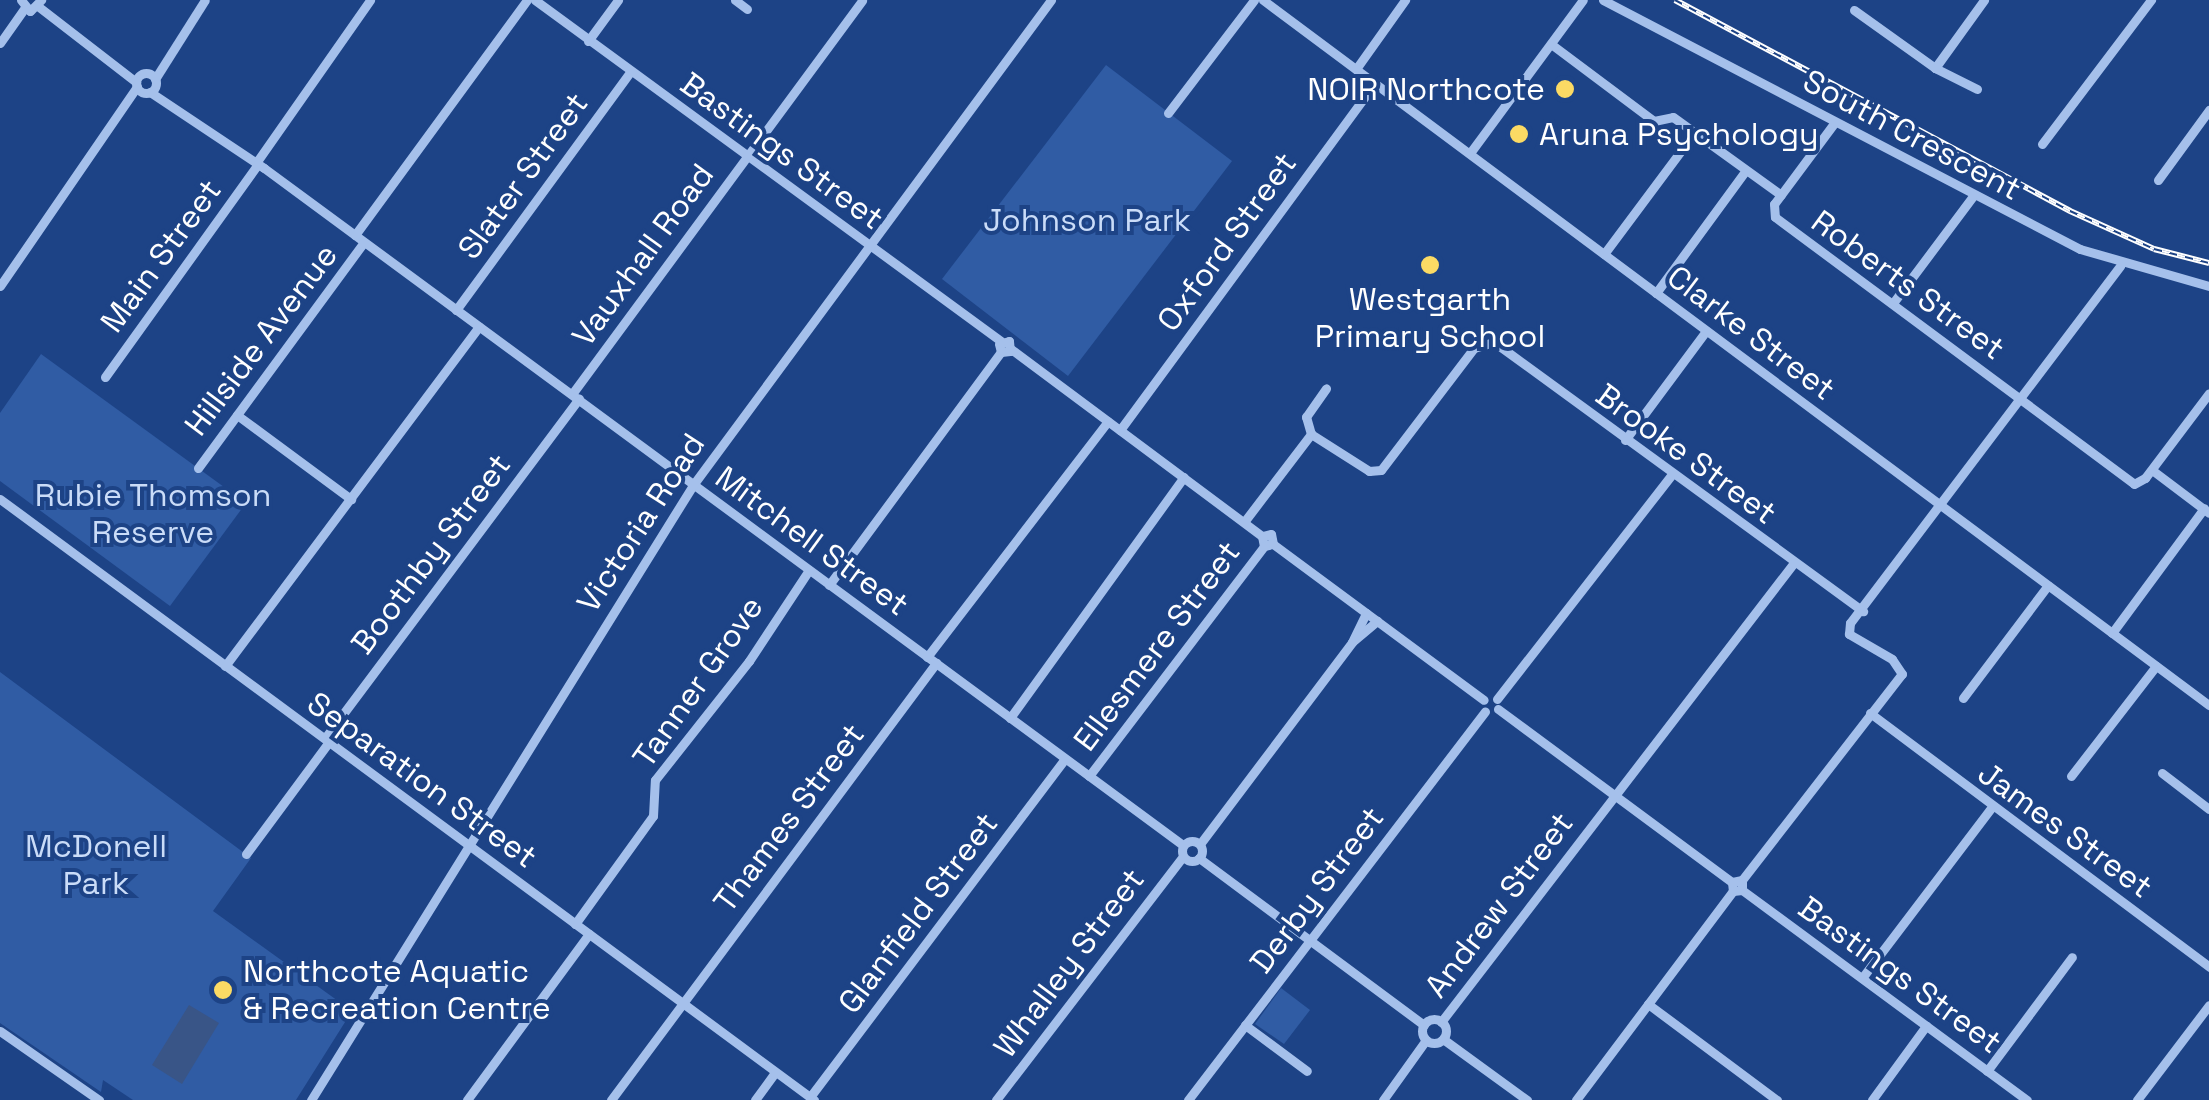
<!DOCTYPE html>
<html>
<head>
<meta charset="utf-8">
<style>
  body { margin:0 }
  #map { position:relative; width:2209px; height:1100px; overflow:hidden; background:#1d4386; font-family:"Space Grotesk",sans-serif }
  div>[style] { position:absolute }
  .green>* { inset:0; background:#305ca4 }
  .water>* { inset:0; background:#395587 }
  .minor>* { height:9px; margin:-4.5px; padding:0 4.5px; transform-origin:4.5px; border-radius:4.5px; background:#a5c0eb }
  .minor>.ring { margin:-4.5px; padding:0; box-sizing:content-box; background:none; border:9px solid #a5c0eb; border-radius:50% }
  .rail>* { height:6px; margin-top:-3px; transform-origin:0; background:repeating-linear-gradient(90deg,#1d4386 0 8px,#fff 0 16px); box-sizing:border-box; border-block:2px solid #fff }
  .dots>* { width:28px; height:28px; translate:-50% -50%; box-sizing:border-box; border:5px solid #1d4386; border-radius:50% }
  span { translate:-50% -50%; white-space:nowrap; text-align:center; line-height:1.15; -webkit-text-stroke:8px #1d4386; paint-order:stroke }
  .poi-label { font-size:32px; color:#fff }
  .right { translate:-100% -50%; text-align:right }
  .left { translate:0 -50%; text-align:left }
  .street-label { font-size:32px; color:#fff }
  .park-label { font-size:32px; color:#cadcf8 }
</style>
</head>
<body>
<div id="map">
  <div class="green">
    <i style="clip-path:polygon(1106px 65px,1232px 161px,1068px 376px,942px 279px)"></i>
    <i style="clip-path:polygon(41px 354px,246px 503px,170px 606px,0 481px,0 413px)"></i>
    <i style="clip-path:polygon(0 672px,251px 858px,213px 911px,352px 1011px,296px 1100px,133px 1100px,103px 1080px,101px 1092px,0 1023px)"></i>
    <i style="clip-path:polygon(1281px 988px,1310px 1010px,1284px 1044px,1255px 1024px)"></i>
  </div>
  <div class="water">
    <i style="clip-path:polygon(189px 1005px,219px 1023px,182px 1084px,152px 1065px)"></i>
  </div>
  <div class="minor">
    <i style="left:21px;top:0;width:14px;rotate:51deg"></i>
    <i style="left:30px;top:11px;width:16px;rotate:-45deg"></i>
    <i style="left:535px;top:0;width:577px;rotate:36.2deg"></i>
    <i style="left:735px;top:0;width:15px;rotate:37deg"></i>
    <i style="left:1263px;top:0;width:1180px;rotate:36.7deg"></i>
    <i style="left:1603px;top:0;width:538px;rotate:27.57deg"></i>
    <i style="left:2080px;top:249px;width:134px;rotate:16deg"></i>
    <i style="left:39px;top:7px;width:123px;rotate:37.7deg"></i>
    <i style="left:1854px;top:10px;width:100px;rotate:35.6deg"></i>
    <i style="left:1935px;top:68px;width:47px;rotate:26.6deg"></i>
    <i style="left:588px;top:41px;width:51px;rotate:-53.8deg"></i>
    <i style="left:0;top:43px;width:42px;rotate:-54.8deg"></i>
    <i style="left:1551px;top:44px;width:129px;rotate:36.8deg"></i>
    <i style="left:1654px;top:121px;width:19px;rotate:-12deg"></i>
    <i style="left:1673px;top:117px;width:133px;rotate:35.8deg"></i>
    <i style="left:1935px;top:68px;width:84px;rotate:-54.2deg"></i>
    <i style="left:1356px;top:69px;width:85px;rotate:-54.6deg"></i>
    <i class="ring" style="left:136px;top:73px;width:11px;height:11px"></i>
    <i style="left:155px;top:79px;width:93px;rotate:-57.7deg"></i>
    <i style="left:150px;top:92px;width:137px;rotate:33.7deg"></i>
    <i style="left:264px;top:168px;width:1141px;rotate:36.38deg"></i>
    <i style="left:1168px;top:113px;width:142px;rotate:-52.7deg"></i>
    <i style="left:1835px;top:122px;width:102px;rotate:126.6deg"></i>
    <i style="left:1774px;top:204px;width:13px;rotate:86deg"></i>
    <i style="left:1775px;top:217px;width:447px;rotate:36.6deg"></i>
    <i style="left:2134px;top:484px;width:13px;rotate:-29deg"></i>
    <i style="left:2145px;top:478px;width:106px;rotate:-53deg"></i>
    <i style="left:2042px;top:144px;width:181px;rotate:-52.9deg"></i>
    <i style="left:1470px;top:153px;width:190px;rotate:-53.6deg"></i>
    <i style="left:256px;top:163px;width:199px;rotate:-55deg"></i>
    <i style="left:2158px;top:180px;width:87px;rotate:-53.9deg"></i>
    <i style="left:355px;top:235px;width:291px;rotate:-53.8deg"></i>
    <i style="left:1604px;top:254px;width:152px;rotate:-53.3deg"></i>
    <i style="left:0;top:286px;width:242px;rotate:-55.5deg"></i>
    <i style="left:1656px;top:293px;width:152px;rotate:-53.8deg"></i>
    <i style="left:1893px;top:303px;width:134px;rotate:-53.2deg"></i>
    <i style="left:456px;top:310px;width:295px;rotate:-53.8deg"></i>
    <i style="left:1011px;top:349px;width:313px;rotate:36.7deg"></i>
    <i style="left:105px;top:377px;width:262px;rotate:-54.3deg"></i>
    <i style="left:572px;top:394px;width:489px;rotate:-53.6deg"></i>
    <i style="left:237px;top:415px;width:142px;rotate:36.4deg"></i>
    <i style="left:1120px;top:430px;width:431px;rotate:-53.7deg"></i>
    <i style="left:1311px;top:434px;width:69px;rotate:32.5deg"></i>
    <i style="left:1369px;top:471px;width:12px;rotate:-5deg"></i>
    <i style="left:1381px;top:470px;width:153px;rotate:-52.7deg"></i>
    <i style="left:1474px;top:348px;width:21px;rotate:-17deg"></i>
    <i style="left:1494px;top:342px;width:457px;rotate:36.1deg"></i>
    <i style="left:1311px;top:434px;width:18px;rotate:-106deg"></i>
    <i style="left:1306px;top:417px;width:35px;rotate:-55deg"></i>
    <i style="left:1625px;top:440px;width:136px;rotate:-53.4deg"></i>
    <i style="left:198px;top:468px;width:280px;rotate:-53.7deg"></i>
    <i style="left:2152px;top:470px;width:71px;rotate:37deg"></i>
    <i style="left:0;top:499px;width:1012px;rotate:36.44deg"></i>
    <i style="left:1244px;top:522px;width:111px;rotate:-52.7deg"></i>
    <i style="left:1273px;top:544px;width:10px;rotate:-101deg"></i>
    <i style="left:1271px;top:534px;width:9px;rotate:167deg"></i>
    <i style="left:1262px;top:536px;width:10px;rotate:79deg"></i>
    <i style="left:1264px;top:546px;width:9px;rotate:-13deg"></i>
    <i style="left:1273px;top:544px;width:262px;rotate:36.5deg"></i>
    <i style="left:829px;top:585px;width:290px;rotate:-53.6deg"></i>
    <i style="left:1001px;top:352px;width:9px;rotate:-6deg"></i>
    <i style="left:1010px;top:351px;width:10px;rotate:-96deg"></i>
    <i style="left:1009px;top:341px;width:10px;rotate:163deg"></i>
    <i style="left:999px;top:344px;width:8px;rotate:76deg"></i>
    <i style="left:2112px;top:633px;width:155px;rotate:-53.6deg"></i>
    <i style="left:1353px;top:640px;width:30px;rotate:-64deg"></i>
    <i style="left:927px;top:657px;width:297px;rotate:-52.5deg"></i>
    <i style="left:225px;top:666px;width:424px;rotate:-53.2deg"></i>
    <i style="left:1963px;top:698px;width:141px;rotate:-53deg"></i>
    <i style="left:1497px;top:699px;width:285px;rotate:-52.1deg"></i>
    <i style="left:1498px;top:709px;width:291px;rotate:36.5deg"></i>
    <i style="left:1870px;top:713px;width:424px;rotate:36.8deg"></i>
    <i style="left:1010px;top:718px;width:297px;rotate:-54.2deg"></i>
    <i style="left:325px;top:738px;width:424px;rotate:-53.2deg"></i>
    <i style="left:2162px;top:773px;width:59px;rotate:37.5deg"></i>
    <i style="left:1089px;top:776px;width:289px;rotate:-52.7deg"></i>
    <i style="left:2071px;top:776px;width:139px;rotate:-52.3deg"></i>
    <i class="ring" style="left:1182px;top:841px;width:11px;height:11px"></i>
    <i style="left:1200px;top:844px;width:253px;rotate:-53deg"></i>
    <i style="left:1352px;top:642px;width:33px;rotate:-40deg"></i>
    <i style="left:246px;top:854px;width:139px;rotate:-53.5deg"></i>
    <i style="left:1199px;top:858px;width:280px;rotate:36.6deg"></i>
    <i style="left:1742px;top:880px;width:10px;rotate:169deg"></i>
    <i style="left:1732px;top:882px;width:9px;rotate:84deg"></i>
    <i style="left:1733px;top:891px;width:9px;rotate:-6deg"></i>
    <i style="left:1742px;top:890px;width:10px;rotate:-90deg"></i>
    <i style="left:1742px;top:880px;width:261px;rotate:-52.2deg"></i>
    <i style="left:1902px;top:674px;width:18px;rotate:-124deg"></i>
    <i style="left:1892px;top:659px;width:50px;rotate:-149.8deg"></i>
    <i style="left:1849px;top:634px;width:11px;rotate:-85deg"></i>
    <i style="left:1850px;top:623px;width:448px;rotate:-52.9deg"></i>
    <i style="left:1742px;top:890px;width:354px;rotate:36.4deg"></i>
    <i style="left:575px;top:924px;width:133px;rotate:-54.2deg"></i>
    <i style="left:653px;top:816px;width:36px;rotate:-87deg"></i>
    <i style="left:655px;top:780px;width:152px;rotate:-51.7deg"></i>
    <i style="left:749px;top:661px;width:109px;rotate:-56.6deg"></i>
    <i style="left:1862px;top:978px;width:215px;rotate:-52.8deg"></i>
    <i style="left:1648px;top:1004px;width:161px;rotate:36.7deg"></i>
    <i class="ring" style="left:1422px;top:1019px;width:15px;height:15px"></i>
    <i style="left:1441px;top:1022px;width:578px;rotate:-52.46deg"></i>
    <i style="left:1245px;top:1025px;width:77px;rotate:36.6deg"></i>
    <i style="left:0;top:1031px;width:121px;rotate:34.9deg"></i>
    <i style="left:1443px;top:1039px;width:104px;rotate:36deg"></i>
    <i style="left:1987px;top:1071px;width:142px;rotate:-53.3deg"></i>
    <i style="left:810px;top:1097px;width:423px;rotate:-53deg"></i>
    <i style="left:311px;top:1100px;width:724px;rotate:-58.15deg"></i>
    <i style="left:693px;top:485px;width:603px;rotate:-53.57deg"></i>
    <i style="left:467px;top:1100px;width:206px;rotate:-53.7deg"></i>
    <i style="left:611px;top:1100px;width:545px;rotate:-53.36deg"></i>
    <i style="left:755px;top:1100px;width:34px;rotate:-54deg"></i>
    <i style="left:996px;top:1100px;width:307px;rotate:-52.5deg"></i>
    <i style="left:1188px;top:1100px;width:489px;rotate:-52.6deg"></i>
    <i style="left:1383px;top:1100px;width:74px;rotate:-54.4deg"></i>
    <i style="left:1576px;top:1100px;width:261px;rotate:-53.1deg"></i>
    <i style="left:1872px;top:1100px;width:92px;rotate:-53.9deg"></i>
    <i style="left:2137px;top:1100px;width:119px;rotate:-52.8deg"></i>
  </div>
  <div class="rail">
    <i style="left:1675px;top:0;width:448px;rotate:28.1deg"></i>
    <i style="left:2070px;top:211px;width:92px;rotate:24.3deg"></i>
    <i style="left:2154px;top:249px;width:57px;rotate:14.3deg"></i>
  </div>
  <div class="dots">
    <i style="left:1565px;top:89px;background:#fbda64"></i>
    <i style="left:1519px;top:134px;background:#fbda64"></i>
    <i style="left:1430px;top:265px;background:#fbda64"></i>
    <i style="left:223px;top:990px;background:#fbda64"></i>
  </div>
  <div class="poi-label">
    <span class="right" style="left:1545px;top:89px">NOIR Northcote</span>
    <span class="left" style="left:1539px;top:134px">Aruna Psychology</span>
    <span style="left:1430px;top:318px">Westgarth<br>Primary School</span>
    <span class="left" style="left:243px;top:990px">Northcote Aquatic<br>&amp; Recreation Centre</span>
  </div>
  <div class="street-label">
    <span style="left:1912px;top:135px;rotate:28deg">South Crescent</span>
    <span style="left:782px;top:151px;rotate:36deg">Bastings Street</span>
    <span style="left:523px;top:176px;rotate:-54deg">Slater Street</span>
    <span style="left:1227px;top:242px;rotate:-54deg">Oxford Street</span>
    <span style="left:643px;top:255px;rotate:-54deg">Vauxhall Road</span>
    <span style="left:161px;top:256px;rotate:-54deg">Main Street</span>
    <span style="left:1908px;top:285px;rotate:36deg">Roberts Street</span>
    <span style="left:1751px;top:333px;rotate:37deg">Clarke Street</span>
    <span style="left:261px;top:340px;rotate:-53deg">Hillside Avenue</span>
    <span style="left:1686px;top:454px;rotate:36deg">Brooke Street</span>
    <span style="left:641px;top:523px;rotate:-57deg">Victoria Road</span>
    <span style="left:812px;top:541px;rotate:36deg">Mitchell Street</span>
    <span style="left:431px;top:554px;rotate:-53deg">Boothby Street</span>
    <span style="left:1157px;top:646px;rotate:-53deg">Ellesmere Street</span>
    <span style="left:698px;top:682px;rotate:-55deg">Tanner Grove</span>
    <span style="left:422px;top:780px;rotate:36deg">Separation Street</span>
    <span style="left:789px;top:818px;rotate:-53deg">Thames Street</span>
    <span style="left:2065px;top:830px;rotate:36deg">James Street</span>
    <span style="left:1317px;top:890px;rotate:-53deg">Derby Street</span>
    <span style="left:1499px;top:905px;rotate:-53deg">Andrew Street</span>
    <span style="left:918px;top:913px;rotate:-53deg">Glanfield Street</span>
    <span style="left:1069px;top:963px;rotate:-53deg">Whalley Street</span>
    <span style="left:1900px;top:975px;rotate:36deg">Bastings Street</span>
  </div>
  <div class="park-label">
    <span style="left:1087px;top:220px">Johnson Park</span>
    <span style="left:153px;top:514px">Rubie Thomson<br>Reserve</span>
    <span style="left:96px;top:865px">McDonell<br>Park</span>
  </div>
</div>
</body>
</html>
